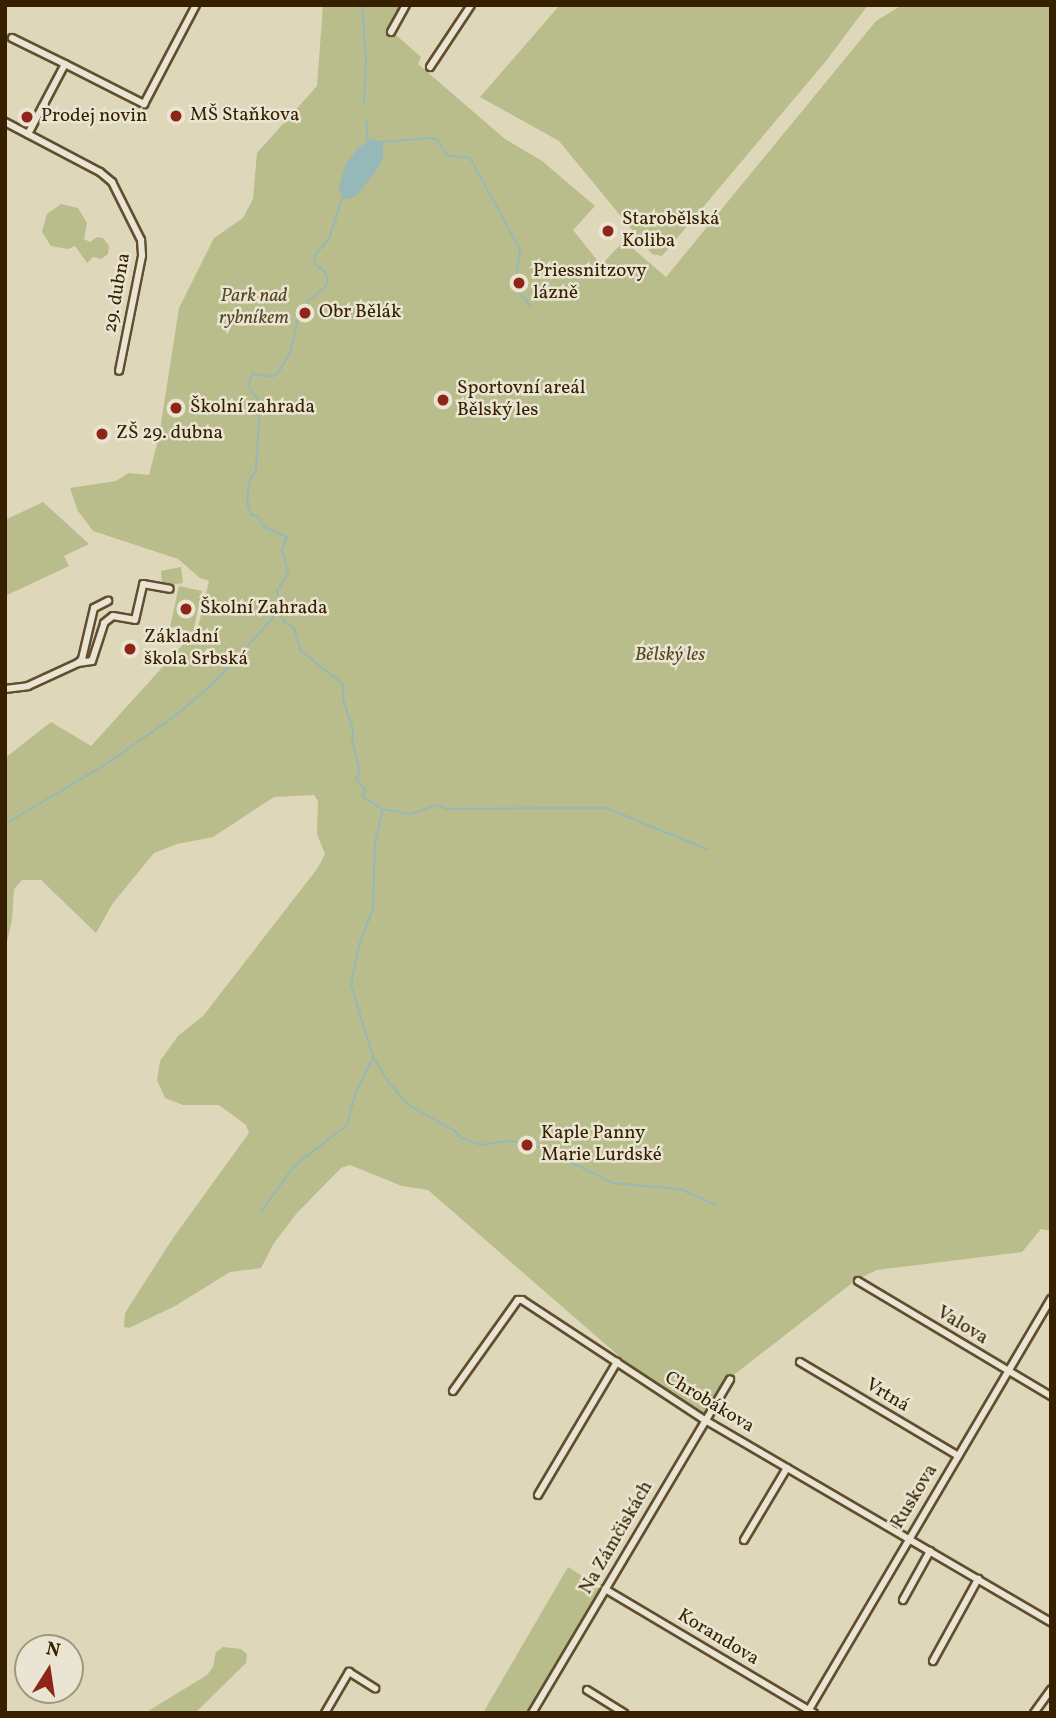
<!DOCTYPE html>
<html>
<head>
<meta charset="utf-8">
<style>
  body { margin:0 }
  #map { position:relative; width:1056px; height:1718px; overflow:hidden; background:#dfd7ba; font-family:Vollkorn,serif }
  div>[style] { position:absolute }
  .green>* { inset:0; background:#b8bd8b }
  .water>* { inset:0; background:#96b8b8 }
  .stream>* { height:2px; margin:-1px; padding:0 1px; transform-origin:1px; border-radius:1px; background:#96b8b8 }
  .roads { filter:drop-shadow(2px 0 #614e2e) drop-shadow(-2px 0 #614e2e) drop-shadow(0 2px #614e2e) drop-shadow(0 -2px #614e2e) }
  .street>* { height:6px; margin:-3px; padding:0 3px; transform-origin:3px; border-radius:3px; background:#eae5d2 }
  .dots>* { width:19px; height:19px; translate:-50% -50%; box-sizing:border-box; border:4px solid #eae5d2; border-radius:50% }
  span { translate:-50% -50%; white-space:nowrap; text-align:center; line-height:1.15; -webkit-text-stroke:5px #eae5d2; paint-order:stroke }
  .poi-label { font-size:19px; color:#372000 }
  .left { translate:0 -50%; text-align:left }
  .street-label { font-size:19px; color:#372000 }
  .park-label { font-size:19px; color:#574723; font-style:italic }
  .frame { position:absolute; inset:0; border:7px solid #372000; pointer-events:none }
  .north { position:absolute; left:14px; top:1634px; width:70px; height:70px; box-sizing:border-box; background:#eae5d2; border:2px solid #a2967e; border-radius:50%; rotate:12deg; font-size:19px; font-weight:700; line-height:28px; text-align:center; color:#372000 }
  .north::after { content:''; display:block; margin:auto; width:24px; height:32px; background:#8f2418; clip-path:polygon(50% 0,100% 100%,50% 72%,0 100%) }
</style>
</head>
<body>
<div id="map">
  <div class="green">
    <i style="clip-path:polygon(323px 5px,403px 5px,387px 37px,396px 35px,421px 57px,418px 64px,505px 139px,542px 161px,595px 206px,573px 230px,601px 265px,624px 241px,666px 277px,876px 21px,902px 5px,1051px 5px,1051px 1231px,1041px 1229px,1022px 1252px,877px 1270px,856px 1280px,731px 1377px,701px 1421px,650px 1383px,428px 1190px,402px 1186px,350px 1165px,341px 1168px,297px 1213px,274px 1243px,261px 1268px,230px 1272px,175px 1306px,129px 1328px,124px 1327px,125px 1313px,173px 1238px,249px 1133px,246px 1125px,219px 1105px,183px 1105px,165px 1098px,157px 1080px,160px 1061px,178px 1036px,203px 1016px,317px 869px,325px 854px,317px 834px,318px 801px,314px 795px,274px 797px,213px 837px,177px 844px,154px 853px,113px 903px,96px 933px,41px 880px,22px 880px,14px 889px,12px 920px,5px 950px,5px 758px,51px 722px,91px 746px,187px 640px,195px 641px,209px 581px,200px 578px,178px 559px,93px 531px,78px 511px,70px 488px,116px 481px,129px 473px,149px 475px,159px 436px,179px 308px,214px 238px,243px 218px,253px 199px,257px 153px,317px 86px)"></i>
    <i style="clip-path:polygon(560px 5px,868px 5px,826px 61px,662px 256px,652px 254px,559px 141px,480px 97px)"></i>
    <i style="clip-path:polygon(61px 204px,78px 208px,87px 223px,84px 239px,90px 242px,97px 237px,103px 238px,109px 246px,108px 254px,101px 259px,93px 257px,87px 263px,75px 246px,68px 249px,51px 246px,42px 232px,47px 214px)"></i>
    <i style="clip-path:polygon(43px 502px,89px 544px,64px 556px,69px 566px,5px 596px,5px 520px)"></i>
    <i style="clip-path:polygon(181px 567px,183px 583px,162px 586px,161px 571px)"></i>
    <i style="clip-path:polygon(179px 586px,202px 591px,193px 632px,170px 627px)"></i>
    <i style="clip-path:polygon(568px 1567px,603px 1589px,528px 1713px,483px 1713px)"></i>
    <i style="clip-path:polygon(223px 1647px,241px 1649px,247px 1654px,246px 1663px,195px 1713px,145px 1713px,207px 1675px,213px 1667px,216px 1652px)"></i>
  </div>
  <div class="water">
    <i style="clip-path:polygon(371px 139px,383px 142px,383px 156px,378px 168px,358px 194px,349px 199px,342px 198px,339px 187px,346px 164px,358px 148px)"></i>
  </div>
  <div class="stream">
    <i style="left:362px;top:5px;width:54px;rotate:85.8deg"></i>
    <i style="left:366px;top:59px;width:44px;rotate:92.6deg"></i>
    <i style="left:366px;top:119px;width:21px;rotate:85deg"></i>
    <i style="left:381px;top:142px;width:50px;rotate:-4.6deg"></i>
    <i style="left:431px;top:138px;width:7px;rotate:16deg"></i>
    <i style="left:438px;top:140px;width:17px;rotate:62deg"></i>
    <i style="left:446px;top:155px;width:24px;rotate:7deg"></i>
    <i style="left:470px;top:158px;width:104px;rotate:61.2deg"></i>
    <i style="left:520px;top:249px;width:37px;rotate:98deg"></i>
    <i style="left:342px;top:199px;width:42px;rotate:108deg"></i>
    <i style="left:329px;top:239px;width:20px;rotate:131deg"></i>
    <i style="left:316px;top:254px;width:9px;rotate:103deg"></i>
    <i style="left:314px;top:263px;width:14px;rotate:39deg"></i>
    <i style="left:325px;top:272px;width:9px;rotate:72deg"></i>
    <i style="left:328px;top:281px;width:7px;rotate:117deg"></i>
    <i style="left:325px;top:287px;width:21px;rotate:141deg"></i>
    <i style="left:309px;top:300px;width:18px;rotate:124deg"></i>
    <i style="left:299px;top:315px;width:39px;rotate:103deg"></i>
    <i style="left:290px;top:353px;width:23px;rotate:121deg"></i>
    <i style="left:278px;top:373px;width:7px;rotate:146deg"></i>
    <i style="left:272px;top:377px;width:20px;rotate:-171deg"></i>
    <i style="left:252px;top:374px;width:13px;rotate:108deg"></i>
    <i style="left:248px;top:386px;width:19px;rotate:54deg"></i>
    <i style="left:259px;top:401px;width:21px;rotate:90deg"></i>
    <i style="left:259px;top:422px;width:48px;rotate:93.6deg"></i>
    <i style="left:256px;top:470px;width:14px;rotate:120deg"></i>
    <i style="left:249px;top:482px;width:21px;rotate:95deg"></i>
    <i style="left:247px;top:503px;width:12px;rotate:70deg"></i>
    <i style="left:251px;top:514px;width:8px;rotate:23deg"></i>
    <i style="left:258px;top:517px;width:12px;rotate:59deg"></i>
    <i style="left:264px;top:527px;width:25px;rotate:23deg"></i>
    <i style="left:287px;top:537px;width:14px;rotate:111deg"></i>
    <i style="left:282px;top:550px;width:24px;rotate:75deg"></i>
    <i style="left:288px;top:573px;width:21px;rotate:121deg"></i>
    <i style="left:277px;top:591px;width:20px;rotate:84deg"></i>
    <i style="left:279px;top:611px;width:11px;rotate:68deg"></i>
    <i style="left:283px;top:621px;width:13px;rotate:32deg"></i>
    <i style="left:294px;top:628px;width:24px;rotate:73deg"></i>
    <i style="left:301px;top:651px;width:53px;rotate:38.2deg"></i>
    <i style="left:343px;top:684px;width:15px;rotate:90deg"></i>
    <i style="left:343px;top:699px;width:33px;rotate:72deg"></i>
    <i style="left:353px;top:730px;width:10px;rotate:96deg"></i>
    <i style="left:352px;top:740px;width:32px;rotate:76deg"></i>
    <i style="left:360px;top:771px;width:9px;rotate:117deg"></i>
    <i style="left:356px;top:779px;width:13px;rotate:48deg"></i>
    <i style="left:365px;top:789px;width:8px;rotate:104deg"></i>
    <i style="left:363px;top:797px;width:22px;rotate:32deg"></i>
    <i style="left:382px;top:809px;width:29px;rotate:10deg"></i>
    <i style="left:411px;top:814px;width:28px;rotate:-19deg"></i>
    <i style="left:437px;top:805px;width:12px;rotate:20deg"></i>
    <i style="left:448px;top:809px;width:158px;rotate:-0.4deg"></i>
    <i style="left:606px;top:808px;width:109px;rotate:22.1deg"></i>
    <i style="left:520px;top:294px;width:16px;rotate:47deg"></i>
    <i style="left:5px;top:824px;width:114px;rotate:-30.6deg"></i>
    <i style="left:103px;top:766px;width:88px;rotate:-34.8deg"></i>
    <i style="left:175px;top:716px;width:52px;rotate:-40.4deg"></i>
    <i style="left:215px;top:682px;width:96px;rotate:-48deg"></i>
    <i style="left:374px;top:1058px;width:29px;rotate:59deg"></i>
    <i style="left:389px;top:1083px;width:30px;rotate:48deg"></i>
    <i style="left:409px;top:1105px;width:53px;rotate:29.5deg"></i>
    <i style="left:455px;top:1131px;width:9px;rotate:49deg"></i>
    <i style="left:461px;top:1138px;width:21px;rotate:19deg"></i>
    <i style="left:481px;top:1145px;width:26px;rotate:-9deg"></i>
    <i style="left:507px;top:1141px;width:24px;rotate:5deg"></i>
    <i style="left:531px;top:1143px;width:91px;rotate:26deg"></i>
    <i style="left:613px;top:1183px;width:67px;rotate:5.1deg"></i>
    <i style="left:680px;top:1189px;width:39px;rotate:24deg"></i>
    <i style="left:261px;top:1212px;width:57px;rotate:-54.3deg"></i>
    <i style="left:294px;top:1166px;width:67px;rotate:-37.7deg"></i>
    <i style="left:347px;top:1125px;width:31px;rotate:-75deg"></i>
    <i style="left:355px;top:1095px;width:42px;rotate:-64.7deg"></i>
    <i style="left:373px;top:1057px;width:75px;rotate:-107deg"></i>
    <i style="left:351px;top:985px;width:41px;rotate:-78.7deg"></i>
    <i style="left:359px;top:945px;width:40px;rotate:-69deg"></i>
    <i style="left:373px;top:908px;width:65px;rotate:-88.2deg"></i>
    <i style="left:375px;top:843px;width:32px;rotate:-77deg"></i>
  </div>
  <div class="roads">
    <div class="street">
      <i style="left:391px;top:32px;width:31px;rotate:-61deg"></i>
      <i style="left:12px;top:38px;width:59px;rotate:26.1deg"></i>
      <i style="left:430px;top:67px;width:74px;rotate:-56.5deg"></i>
      <i style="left:5px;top:122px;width:107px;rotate:27.8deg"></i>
      <i style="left:100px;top:172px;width:16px;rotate:40deg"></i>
      <i style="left:112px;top:182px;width:65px;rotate:63.4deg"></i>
      <i style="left:141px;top:240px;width:16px;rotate:86deg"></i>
      <i style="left:142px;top:256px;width:117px;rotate:101.3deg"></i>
      <i style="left:28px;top:134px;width:79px;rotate:-62.1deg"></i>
      <i style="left:65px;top:64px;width:89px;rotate:26.9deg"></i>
      <i style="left:144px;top:104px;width:112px;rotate:-62.3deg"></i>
      <i style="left:78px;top:663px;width:14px;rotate:-8deg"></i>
      <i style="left:92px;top:661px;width:40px;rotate:-72deg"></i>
      <i style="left:104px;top:623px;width:11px;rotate:-38deg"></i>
      <i style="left:113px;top:616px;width:22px;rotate:10deg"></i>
      <i style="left:135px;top:620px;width:37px;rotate:-77deg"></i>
      <i style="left:143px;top:584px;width:27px;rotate:10deg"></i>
      <i style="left:5px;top:689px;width:23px;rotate:-7deg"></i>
      <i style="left:28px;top:686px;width:55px;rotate:-24.7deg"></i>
      <i style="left:78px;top:663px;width:6px;rotate:-45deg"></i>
      <i style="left:82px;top:659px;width:52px;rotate:-76.8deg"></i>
      <i style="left:94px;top:608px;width:16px;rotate:-27deg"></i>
      <i style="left:858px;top:1281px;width:225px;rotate:30.8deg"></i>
      <i style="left:800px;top:1362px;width:184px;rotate:30.7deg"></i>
      <i style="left:453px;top:1391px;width:112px;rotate:-54.5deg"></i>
      <i style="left:518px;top:1300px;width:4px"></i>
      <i style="left:522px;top:1300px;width:219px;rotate:33.3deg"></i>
      <i style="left:705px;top:1420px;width:401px;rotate:30.3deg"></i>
      <i style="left:538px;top:1495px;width:155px;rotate:-59.3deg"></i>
      <i style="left:744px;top:1540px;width:84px;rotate:-59.2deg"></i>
      <i style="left:605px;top:1589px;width:243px;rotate:30.7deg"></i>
      <i style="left:903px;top:1600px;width:56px;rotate:-61.1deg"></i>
      <i style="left:933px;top:1661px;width:94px;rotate:-61.2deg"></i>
      <i style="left:587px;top:1690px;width:44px;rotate:31.9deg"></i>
      <i style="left:325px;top:1713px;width:48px;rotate:-59.7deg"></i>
      <i style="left:349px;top:1672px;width:31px;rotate:32deg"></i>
      <i style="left:532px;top:1713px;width:388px;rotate:-59.3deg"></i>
      <i style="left:807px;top:1713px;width:481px;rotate:-59.5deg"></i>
      <i style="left:1034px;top:1713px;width:29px;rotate:-54deg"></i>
    </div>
  </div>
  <div class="dots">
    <i style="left:176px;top:116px;background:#8f2418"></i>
    <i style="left:27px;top:117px;background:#8f2418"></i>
    <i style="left:608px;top:231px;background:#8f2418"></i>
    <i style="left:519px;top:283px;background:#8f2418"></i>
    <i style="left:305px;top:313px;background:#8f2418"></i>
    <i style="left:443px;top:400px;background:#8f2418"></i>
    <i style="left:176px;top:408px;background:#8f2418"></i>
    <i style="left:102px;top:434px;background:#8f2418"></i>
    <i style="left:186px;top:609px;background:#8f2418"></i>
    <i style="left:130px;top:649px;background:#8f2418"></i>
    <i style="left:527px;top:1145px;background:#8f2418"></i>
  </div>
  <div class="poi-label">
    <span class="left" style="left:190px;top:116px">MŠ Staňkova</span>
    <span class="left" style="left:41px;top:117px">Prodej novin</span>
    <span class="left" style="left:622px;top:231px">Starobělská<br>Koliba</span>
    <span class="left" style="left:533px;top:283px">Priessnitzovy<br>lázně</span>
    <span class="left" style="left:319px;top:313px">Obr Bělák</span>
    <span class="left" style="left:457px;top:400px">Sportovní areál<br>Bělský les</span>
    <span class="left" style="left:190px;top:408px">Školní zahrada</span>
    <span class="left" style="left:116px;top:434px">ZŠ 29. dubna</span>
    <span class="left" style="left:200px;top:609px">Školní Zahrada</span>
    <span class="left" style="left:144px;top:649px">Základní<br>škola Srbská</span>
    <span class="left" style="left:541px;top:1145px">Kaple Panny<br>Marie Lurdské</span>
  </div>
  <div class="street-label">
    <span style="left:118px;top:293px;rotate:-80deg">29. dubna</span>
    <span style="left:962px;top:1326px;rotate:31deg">Valova</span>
    <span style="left:887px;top:1396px;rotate:31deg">Vrtná</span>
    <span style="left:709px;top:1403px;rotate:31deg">Chrobákova</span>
    <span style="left:915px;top:1497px;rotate:-59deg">Ruskova</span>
    <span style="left:617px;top:1538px;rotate:-60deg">Na Zámčiskách</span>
    <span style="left:718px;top:1638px;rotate:31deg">Korandova</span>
  </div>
  <div class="park-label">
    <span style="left:254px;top:308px">Park nad<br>rybníkem</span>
    <span style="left:670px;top:656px">Bělský les</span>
  </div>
  <div class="frame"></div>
  <div class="north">N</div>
</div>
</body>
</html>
